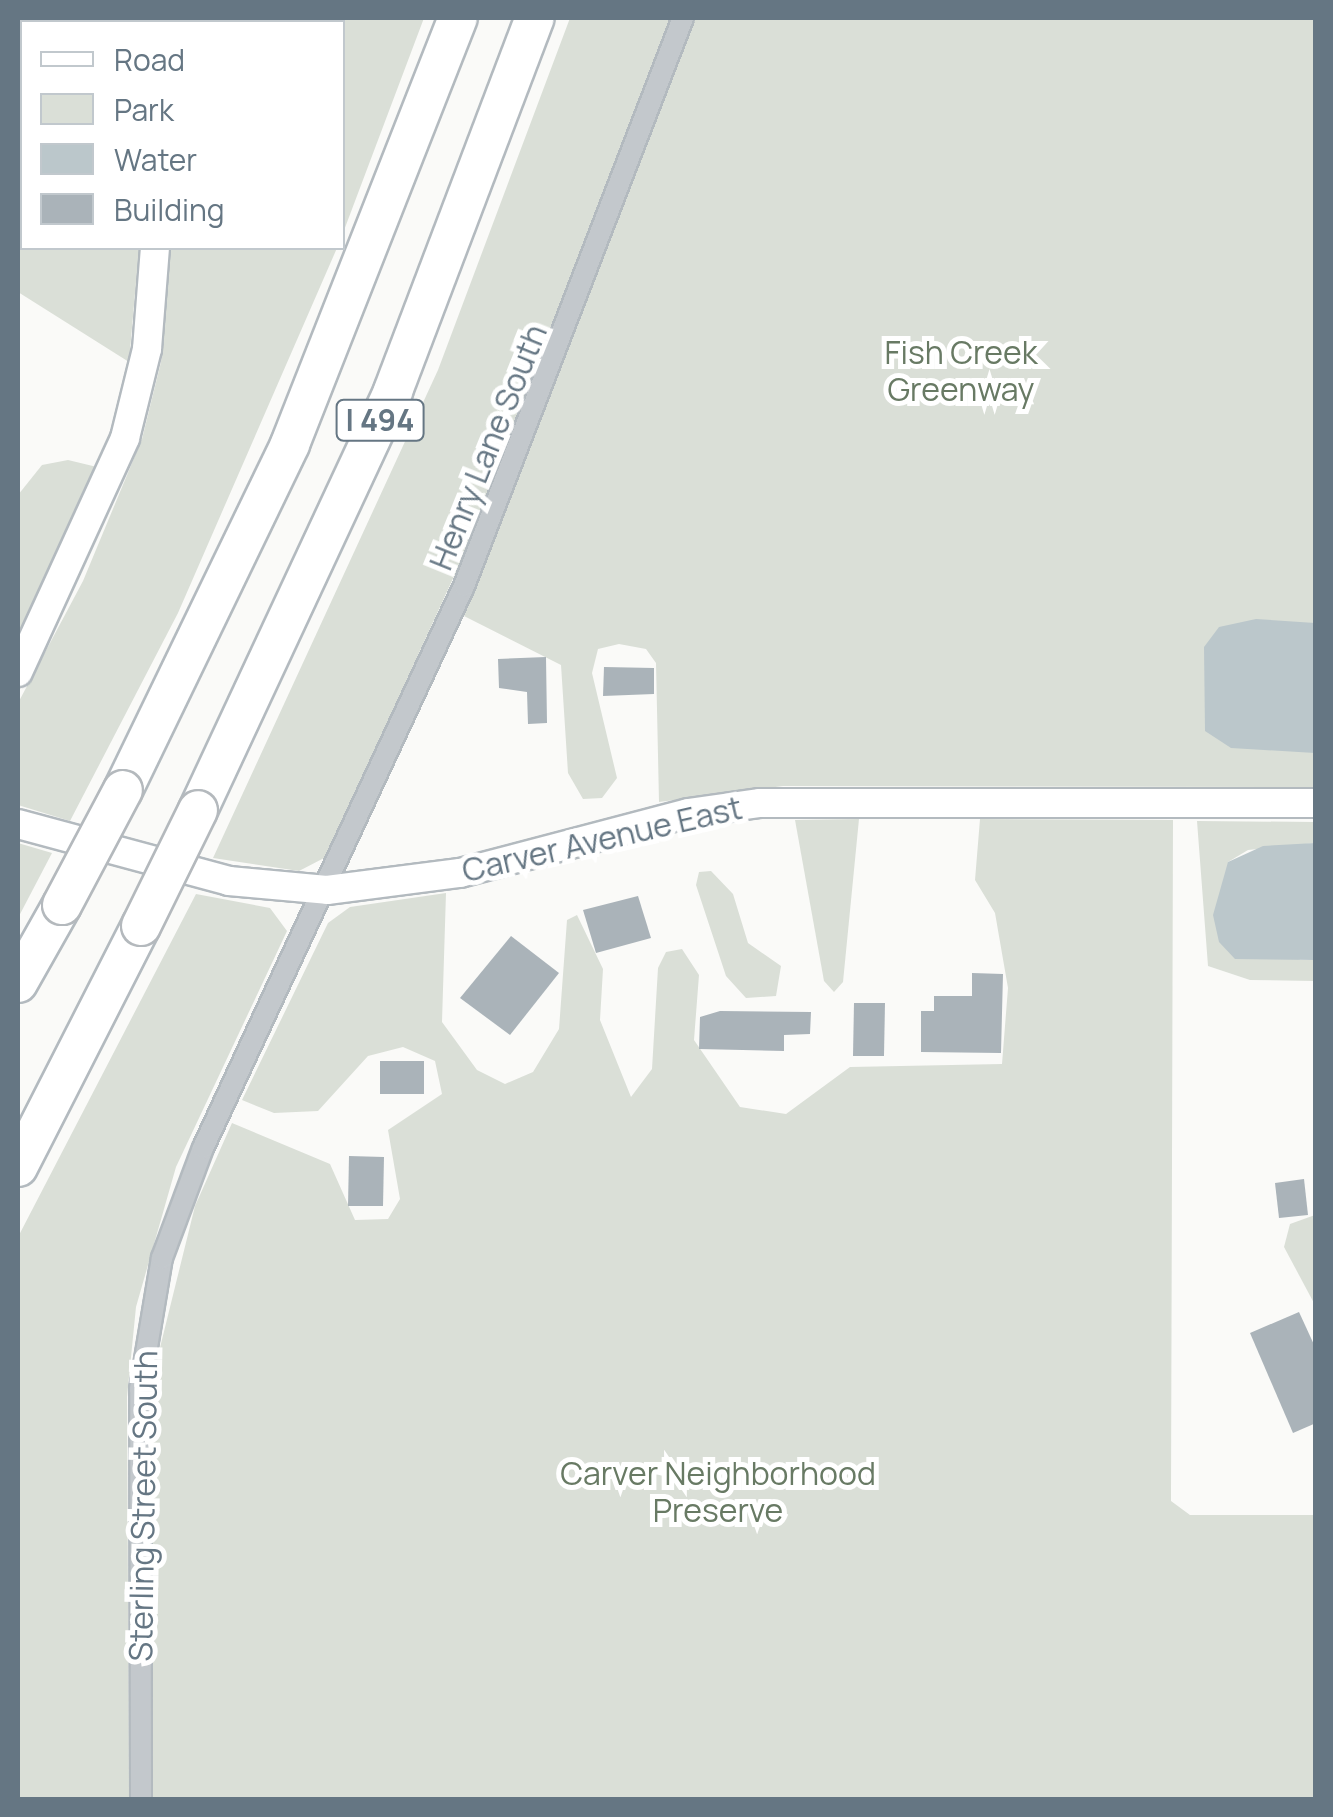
<!DOCTYPE html>
<html>
<head>
<meta charset="utf-8">
<style>
  body { margin:0 }
  #map { position:relative; width:1333px; height:1817px; overflow:hidden; background:#fafaf8; font-family:Manrope,sans-serif }
  div>[style] { position:absolute }
  .green>* { inset:0; background:#dadfd7 }
  .water>* { inset:0; background:#bbc7cb }
  .building>* { inset:0; background:#aab3b9 }
  .roads { filter:drop-shadow(2px 0 #b3babf) drop-shadow(-2px 0 #b3babf) drop-shadow(0 2px #b3babf) drop-shadow(0 -2px #b3babf) }
  .street>* { height:20px; margin:-10px; padding:0 10px; transform-origin:10px; border-radius:10px; background:#c3c8cc }
  .secondary>* { height:28px; margin:-14px; padding:0 14px; transform-origin:14px; border-radius:14px; background:#fff }
  .highway>* { height:38px; margin:-19px; padding:0 19px; transform-origin:19px; border-radius:19px; background:#fff }
  .bridges { filter:drop-shadow(2px 0 #b4b9bd) drop-shadow(-2px 0 #b4b9bd) drop-shadow(0 2px #b4b9bd) drop-shadow(0 -2px #b4b9bd) }
  .highway-bridge>* { height:38px; margin:-19px; padding:0 19px; transform-origin:19px; border-radius:19px; background:#fff }
  span { translate:-50% -50%; white-space:nowrap; text-align:center; line-height:1.15; -webkit-text-stroke:10px #fff; paint-order:stroke }
  .shield-label span { padding:2px 8px; background:#fff; border:2px solid; border-radius:8px; -webkit-text-stroke-width:0 }
  .shield-label { font-size:30px; color:#657683; font-weight:700 }
  .park-label { font-size:32px; color:#687a64 }
  .street-label { font-size:32px; color:#657683 }
  .frame { position:absolute; inset:0; border:20px solid #657683; pointer-events:none }
  .legend { position:absolute; left:20px; top:20px; width:325px; height:230px; box-sizing:border-box; background:#fff; border:2px solid #c1c8cd; margin:0; padding:12px 18px; list-style:none; font-size:30px; color:#657683 }
  .legend li { display:flex; align-items:center; gap:20px; height:50px }
  .legend b { width:50px; border:2px solid #c1c8cd }
</style>
</head>
<body>
<div id="map">
  <div class="green">
    <i style="clip-path:polygon(18px 18px,141px 18px,22px 22px,22px 248px,139px 248px,129px 362px,18px 292px)"></i>
    <i style="clip-path:polygon(174px 18px,424px 18px,343px 233px,342px 22px)"></i>
    <i style="clip-path:polygon(570px 18px,1315px 18px,1315px 787px,783px 786px,659px 802px,656px 663px,646px 649px,619px 644px,598px 649px,592px 673px,617px 778px,602px 798px,583px 799px,568px 773px,561px 665px,464px 616px,486px 562px,461px 561px,326px 857px,299px 871px,213px 858px,438px 370px)"></i>
    <i style="clip-path:polygon(171px 248px,337px 248px,178px 613px,70px 821px,18px 805px,18px 703px,83px 581px,142px 439px,161px 362px)"></i>
    <i style="clip-path:polygon(68px 460px,97px 467px,18px 639px,18px 495px,42px 465px)"></i>
    <i style="clip-path:polygon(859px 819px,843px 982px,834px 992px,824px 981px,795px 820px)"></i>
    <i style="clip-path:polygon(980px 819px,1173px 820px,1171px 1501px,1190px 1515px,1315px 1515px,1315px 1799px,152px 1800px,152px 1380px,195px 1206px,232px 1123px,330px 1164px,355px 1220px,388px 1219px,400px 1199px,388px 1130px,442px 1094px,435px 1061px,403px 1047px,368px 1056px,318px 1111px,274px 1113px,242px 1100px,328px 923px,350px 907px,446px 893px,442px 1022px,477px 1070px,505px 1084px,533px 1072px,559px 1029px,567px 920px,577px 915px,603px 969px,600px 1020px,631px 1097px,652px 1069px,658px 968px,666px 952px,682px 949px,699px 975px,694px 1040px,740px 1107px,786px 1114px,850px 1067px,1002px 1064px,1008px 988px,995px 913px,975px 880px)"></i>
    <i style="clip-path:polygon(1197px 821px,1315px 822px,1315px 843px,1248px 850px,1228px 862px,1300px 960px,1315px 960px,1315px 981px,1250px 980px,1208px 966px)"></i>
    <i style="clip-path:polygon(18px 843px,52px 853px,18px 918px)"></i>
    <i style="clip-path:polygon(711px 871px,733px 894px,748px 943px,781px 966px,776px 996px,746px 998px,726px 976px,696px 885px,699px 872px)"></i>
    <i style="clip-path:polygon(196px 894px,270px 908px,287px 931px,176px 1167px,136px 1307px,127px 1397px,129px 1799px,18px 1799px,18px 1237px)"></i>
    <i style="clip-path:polygon(1315px 1215px,1316px 1215px,1315px 1305px,1284px 1247px,1290px 1224px)"></i>
  </div>
  <div class="water">
    <i style="clip-path:polygon(1256px 619px,1315px 623px,1315px 753px,1231px 748px,1205px 731px,1204px 647px,1219px 627px)"></i>
    <i style="clip-path:polygon(1315px 843px,1315px 960px,1235px 959px,1219px 942px,1213px 915px,1228px 862px,1263px 846px)"></i>
  </div>
  <div class="building">
    <i style="clip-path:polygon(546px 657px,547px 723px,528px 724px,527px 692px,499px 688px,498px 659px)"></i>
    <i style="clip-path:polygon(604px 667px,654px 668px,654px 694px,603px 696px)"></i>
    <i style="clip-path:polygon(638px 896px,651px 938px,596px 953px,583px 910px)"></i>
    <i style="clip-path:polygon(511px 936px,559px 973px,510px 1035px,460px 998px)"></i>
    <i style="clip-path:polygon(972px 973px,1003px 974px,1001px 1053px,921px 1052px,921px 1011px,934px 1011px,934px 996px,972px 996px)"></i>
    <i style="clip-path:polygon(854px 1003px,885px 1003px,884px 1056px,853px 1056px)"></i>
    <i style="clip-path:polygon(720px 1011px,811px 1012px,810px 1034px,784px 1035px,784px 1051px,699px 1049px,700px 1017px)"></i>
    <i style="clip-path:polygon(380px 1061px,424px 1061px,424px 1094px,380px 1094px)"></i>
    <i style="clip-path:polygon(349px 1156px,384px 1157px,383px 1206px,348px 1206px)"></i>
    <i style="clip-path:polygon(1304px 1179px,1308px 1215px,1279px 1218px,1275px 1183px)"></i>
    <i style="clip-path:polygon(1299px 1312px,1316px 1349px,1316px 1423px,1293px 1433px,1250px 1333px)"></i>
  </div>
  <div class="roads">
    <div class="street">
      <i style="left:141px;top:1800px;width:411px;rotate:-90.1deg"></i>
      <i style="left:140px;top:1389px;width:133px;rotate:-80.5deg"></i>
      <i style="left:162px;top:1258px;width:117px;rotate:-69.6deg"></i>
      <i style="left:203px;top:1148px;width:620px;rotate:-65.09deg"></i>
      <i style="left:464px;top:586px;width:609px;rotate:-68.92deg"></i>
    </div>
    <div class="secondary">
      <i style="left:157px;top:22px;width:4px;rotate:-90deg"></i>
      <i style="left:18px;top:672px;width:257px;rotate:-65.4deg"></i>
      <i style="left:125px;top:438px;width:92px;rotate:-76.1deg"></i>
      <i style="left:147px;top:349px;width:101px;rotate:-85.5deg"></i>
      <i style="left:18px;top:824px;width:219px;rotate:15.1deg"></i>
      <i style="left:229px;top:881px;width:98px;rotate:5.2deg"></i>
      <i style="left:327px;top:890px;width:134px;rotate:-7.3deg"></i>
      <i style="left:460px;top:873px;width:236px;rotate:-14.7deg"></i>
      <i style="left:688px;top:813px;width:73px;rotate:-7.9deg"></i>
      <i style="left:760px;top:803px;width:556px"></i>
    </div>
    <div class="highway">
      <i style="left:123px;top:790px;width:384px;rotate:-64.2deg"></i>
      <i style="left:290px;top:444px;width:458px;rotate:-68.5deg"></i>
      <i style="left:198px;top:810px;width:462px;rotate:-65deg"></i>
      <i style="left:393px;top:391px;width:399px;rotate:-69.2deg"></i>
      <i style="left:18px;top:983px;width:90px;rotate:-60.6deg"></i>
      <i style="left:18px;top:1167px;width:271px;rotate:-63deg"></i>
    </div>
  </div>
  <div class="bridges">
    <div class="highway-bridge">
      <i style="left:62px;top:905px;width:130px;rotate:-62.1deg"></i>
      <i style="left:141px;top:926px;width:129px;rotate:-63.8deg"></i>
    </div>
  </div>
  <div class="shield-label">
    <span style="left:380px;top:420px">I 494</span>
  </div>
  <div class="park-label">
    <span style="left:961px;top:371px">Fish Creek<br>Greenway</span>
    <span style="left:718px;top:1492px">Carver Neighborhood<br>Preserve</span>
  </div>
  <div class="street-label">
    <span style="left:488px;top:447px;rotate:-68deg">Henry Lane South</span>
    <span style="left:602px;top:839px;rotate:-13deg">Carver Avenue East</span>
    <span style="left:143px;top:1506px;rotate:-89deg">Sterling Street South</span>
  </div>
  <div class="frame"></div>
  <ul class="legend">
  <li><b style="height:12px;background:#fff"></b>Road</li>
  <li><b style="height:28px;background:#dadfd7"></b>Park</li>
  <li><b style="height:28px;background:#bbc7cb"></b>Water</li>
  <li><b style="height:28px;background:#aab3b9"></b>Building</li>
  </ul>
</div>
</body>
</html>
